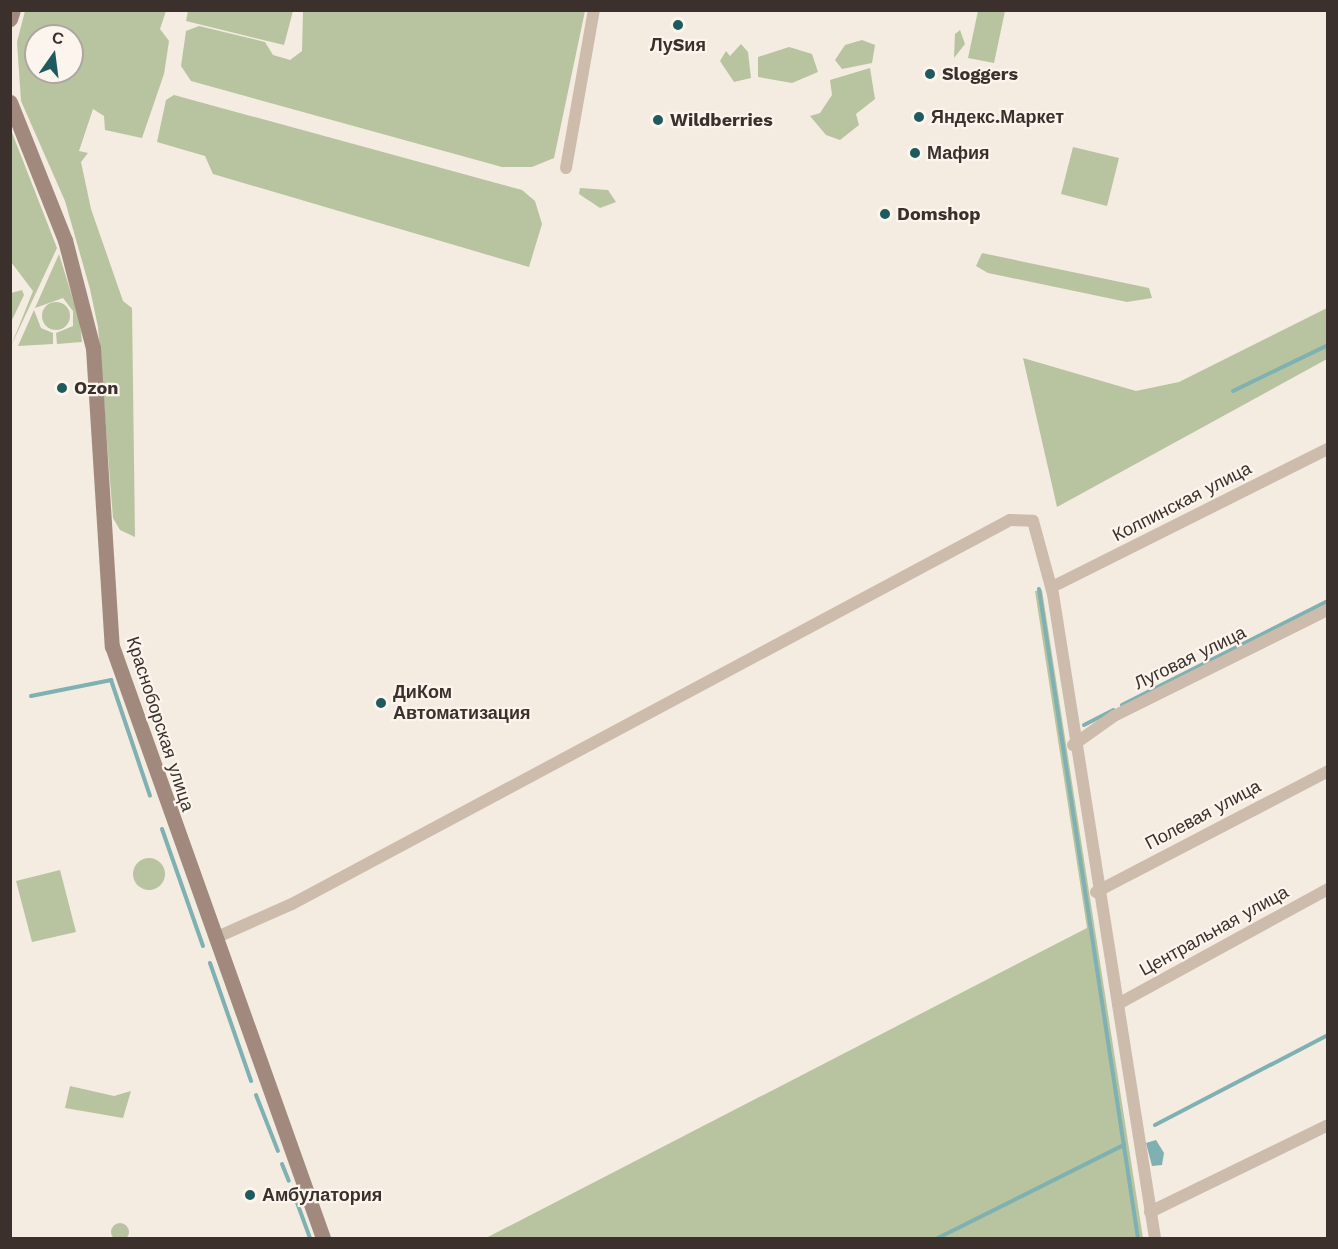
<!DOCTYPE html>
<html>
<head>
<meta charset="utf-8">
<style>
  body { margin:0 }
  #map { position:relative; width:1338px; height:1249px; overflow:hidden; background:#f4ebe1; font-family:"Work Sans",sans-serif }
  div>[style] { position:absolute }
  .green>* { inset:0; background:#b8c4a0 }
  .round { border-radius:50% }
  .water>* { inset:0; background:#7fb0b2 }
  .stream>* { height:4px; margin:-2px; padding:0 2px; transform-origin:2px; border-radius:2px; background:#7fb0b2 }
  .street>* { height:12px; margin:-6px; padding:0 6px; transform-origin:6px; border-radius:6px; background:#cdbbac }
  .secondary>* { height:15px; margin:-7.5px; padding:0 7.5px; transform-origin:7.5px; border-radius:7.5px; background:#a18a7d }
  .dots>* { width:16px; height:16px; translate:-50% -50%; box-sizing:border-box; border:3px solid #fbf5ee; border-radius:50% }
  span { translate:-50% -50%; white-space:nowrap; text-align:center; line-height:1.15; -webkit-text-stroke:4.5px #fbf5ee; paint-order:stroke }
  .poi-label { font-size:18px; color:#3b302b; font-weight:700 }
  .left { translate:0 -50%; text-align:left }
  .street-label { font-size:18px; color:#3b302b }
  .frame { position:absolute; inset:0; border:12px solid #3b302b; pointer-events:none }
  .north { position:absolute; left:24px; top:24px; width:60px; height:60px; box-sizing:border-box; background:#fbf5ee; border:2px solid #aea6a0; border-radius:50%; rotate:14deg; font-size:16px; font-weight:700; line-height:24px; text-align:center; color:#3b302b }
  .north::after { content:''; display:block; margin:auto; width:21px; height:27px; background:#1f5a5e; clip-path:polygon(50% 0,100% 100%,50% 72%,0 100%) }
</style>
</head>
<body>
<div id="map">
  <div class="green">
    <i style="clip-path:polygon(evenodd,25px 11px,166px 11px,160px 29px,169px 41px,164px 74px,142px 138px,105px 130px,104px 116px,93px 109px,79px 151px,88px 153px,81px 162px,91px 209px,123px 301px,132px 308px,135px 537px,120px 530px,113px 518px,98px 327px,90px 289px,65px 201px,21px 101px,17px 42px,25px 11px,36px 36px,72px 36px,72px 72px,36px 72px,36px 36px)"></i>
    <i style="clip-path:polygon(188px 11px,188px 10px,293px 11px,284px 45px,186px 21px)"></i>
    <i style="clip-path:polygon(303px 11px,585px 11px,554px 158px,532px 167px,502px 167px,191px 81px,181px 66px,186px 31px,199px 26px,265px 42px,273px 55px,290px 60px,302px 51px)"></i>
    <i style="clip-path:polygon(978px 11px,1005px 11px,994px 63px,968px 58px)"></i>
    <i style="clip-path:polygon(960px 30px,965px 44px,954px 58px,955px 34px)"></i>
    <i style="clip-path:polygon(862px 40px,875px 45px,872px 63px,842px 69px,835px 60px,845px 45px)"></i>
    <i style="clip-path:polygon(741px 44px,748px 52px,751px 78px,734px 82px,720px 61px,726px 51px,730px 56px)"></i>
    <i style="clip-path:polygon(789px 47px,812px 54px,818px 72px,792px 83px,758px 77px,758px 57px)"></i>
    <i style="clip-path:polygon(870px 68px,875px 99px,856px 114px,859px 125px,840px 140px,826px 135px,810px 116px,820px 113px,832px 95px,830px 80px)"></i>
    <i style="clip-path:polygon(174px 95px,522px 190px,535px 201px,542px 224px,529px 267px,213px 174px,205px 156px,157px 142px,166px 100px)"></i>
    <i style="clip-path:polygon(11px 130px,57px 248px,11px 346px,33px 291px,11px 262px)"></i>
    <i style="clip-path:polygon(1073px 147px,1119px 158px,1107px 206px,1061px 194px)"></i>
    <i style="clip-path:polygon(580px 188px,608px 190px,616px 202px,600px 208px,579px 194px)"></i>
    <i style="clip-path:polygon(982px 253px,1149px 288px,1152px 298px,1127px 302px,988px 273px,976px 266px)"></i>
    <i style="clip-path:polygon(59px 254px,80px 322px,82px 342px,57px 344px,56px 333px,73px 326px,73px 311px,63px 298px,35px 308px)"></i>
    <i style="clip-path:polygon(22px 290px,24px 295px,11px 322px,11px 293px)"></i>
    <i class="round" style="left:42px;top:302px;width:28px;height:28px"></i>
    <i style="clip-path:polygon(1327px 308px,1327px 359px,1057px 507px,1023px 358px,1136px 391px,1179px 382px)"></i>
    <i style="clip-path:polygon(34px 310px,41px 328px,53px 333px,53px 344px,18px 346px)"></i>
    <i style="clip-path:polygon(1042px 590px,1143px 1238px,486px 1238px,1087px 928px,1035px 591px)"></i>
    <i class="round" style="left:133px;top:858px;width:32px;height:32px"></i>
    <i style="clip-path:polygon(60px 870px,76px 932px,32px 942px,16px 881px)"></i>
    <i style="clip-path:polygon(70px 1086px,114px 1096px,131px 1091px,123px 1118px,65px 1108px)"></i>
    <i class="round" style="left:111px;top:1223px;width:18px;height:18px"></i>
  </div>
  <div class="water">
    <i style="clip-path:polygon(1156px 1140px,1164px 1153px,1162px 1165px,1152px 1166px,1146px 1143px)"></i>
  </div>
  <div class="stream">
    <i style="left:1233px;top:391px;width:106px;rotate:-25.8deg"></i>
    <i style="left:1039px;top:589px;width:657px;rotate:81.33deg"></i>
    <i style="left:31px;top:696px;width:82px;rotate:-11.3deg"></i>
    <i style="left:111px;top:680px;width:122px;rotate:71.4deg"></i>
    <i style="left:1122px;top:705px;width:231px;rotate:-26.8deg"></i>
    <i style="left:1084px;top:725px;width:33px;rotate:-27deg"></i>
    <i style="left:162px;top:829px;width:124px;rotate:70.7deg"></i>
    <i style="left:210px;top:963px;width:125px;rotate:70.8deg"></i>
    <i style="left:256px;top:1095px;width:60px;rotate:68.6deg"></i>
    <i style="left:1155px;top:1125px;width:195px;rotate:-27.5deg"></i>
    <i style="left:282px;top:1164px;width:18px;rotate:68deg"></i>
    <i style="left:295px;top:1197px;width:44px;rotate:69.9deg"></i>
    <i style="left:938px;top:1238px;width:208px;rotate:-26.6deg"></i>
  </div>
  <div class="street">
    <i style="left:566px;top:168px;width:160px;rotate:-80deg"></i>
    <i style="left:1052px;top:587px;width:309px;rotate:-26.6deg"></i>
    <i style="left:1073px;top:745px;width:50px;rotate:-35.3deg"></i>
    <i style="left:1114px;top:716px;width:239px;rotate:-26.4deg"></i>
    <i style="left:1096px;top:892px;width:262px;rotate:-27.5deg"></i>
    <i style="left:215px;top:938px;width:84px;rotate:-23.8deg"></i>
    <i style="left:292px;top:904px;width:814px;rotate:-28.14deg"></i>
    <i style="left:1010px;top:520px;width:23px;rotate:2deg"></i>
    <i style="left:1033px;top:521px;width:76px;rotate:74.7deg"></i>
    <i style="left:1053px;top:594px;width:652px;rotate:81deg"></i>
    <i style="left:1118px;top:1004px;width:239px;rotate:-28.7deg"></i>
    <i style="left:1150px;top:1212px;width:198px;rotate:-26deg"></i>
  </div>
  <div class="secondary">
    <i style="left:10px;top:19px;width:9px;rotate:-72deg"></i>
    <i style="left:10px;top:102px;width:149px;rotate:68.3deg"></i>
    <i style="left:65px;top:240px;width:112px;rotate:75.5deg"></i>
    <i style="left:93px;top:348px;width:299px;rotate:86.4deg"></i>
    <i style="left:112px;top:646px;width:628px;rotate:70.38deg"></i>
  </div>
  <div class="dots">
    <i style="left:678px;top:25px;background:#1f5a5e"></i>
    <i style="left:930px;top:74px;background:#1f5a5e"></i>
    <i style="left:919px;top:117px;background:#1f5a5e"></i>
    <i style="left:658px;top:120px;background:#1f5a5e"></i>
    <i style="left:915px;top:153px;background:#1f5a5e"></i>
    <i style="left:885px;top:214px;background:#1f5a5e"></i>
    <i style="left:62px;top:388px;background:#1f5a5e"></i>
    <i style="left:381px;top:703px;background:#1f5a5e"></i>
    <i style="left:250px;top:1195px;background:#1f5a5e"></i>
  </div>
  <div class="poi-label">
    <span style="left:678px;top:45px">ЛуSия</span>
    <span class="left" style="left:942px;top:74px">Sloggers</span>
    <span class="left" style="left:931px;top:117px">Яндекс.Маркет</span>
    <span class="left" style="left:670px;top:120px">Wildberries</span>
    <span class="left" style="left:927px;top:153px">Мафия</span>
    <span class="left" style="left:897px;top:214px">Domshop</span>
    <span class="left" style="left:74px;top:388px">Ozon</span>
    <span class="left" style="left:393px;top:703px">ДиКом<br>Автоматизация</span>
    <span class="left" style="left:262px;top:1195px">Амбулатория</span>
  </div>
  <div class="street-label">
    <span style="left:1182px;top:502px;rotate:-27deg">Колпинская улица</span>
    <span style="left:1190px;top:658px;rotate:-26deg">Луговая улица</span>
    <span style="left:160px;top:724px;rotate:72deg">Красноборская улица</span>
    <span style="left:1203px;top:815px;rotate:-28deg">Полевая улица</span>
    <span style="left:1214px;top:931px;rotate:-29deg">Центральная улица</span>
  </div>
  <div class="frame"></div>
  <div class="north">С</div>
</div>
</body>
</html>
